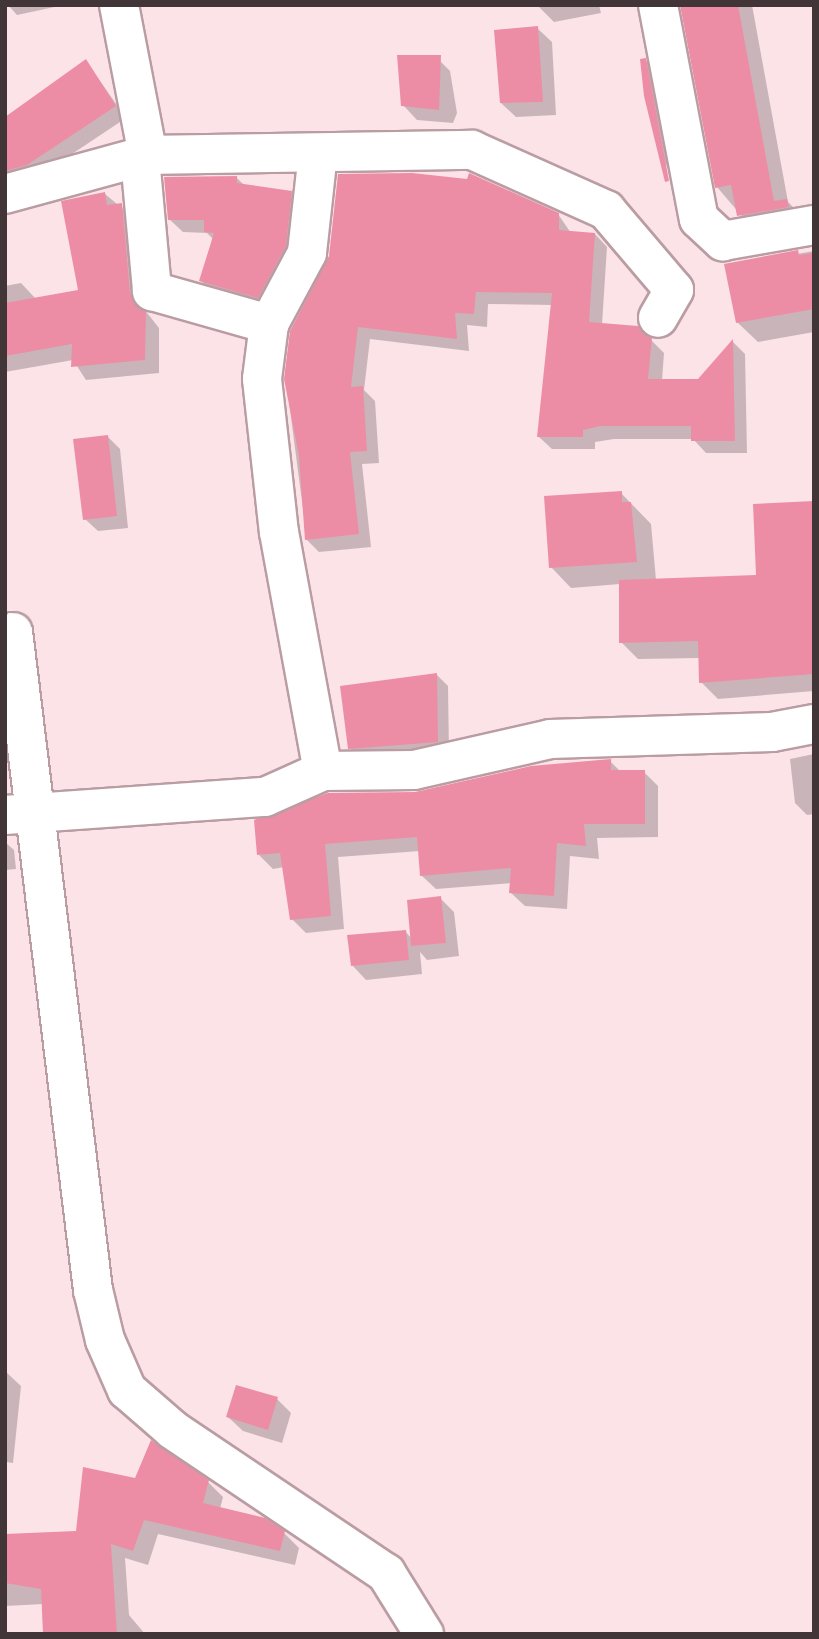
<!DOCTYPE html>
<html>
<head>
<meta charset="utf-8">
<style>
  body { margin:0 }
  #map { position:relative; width:819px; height:1639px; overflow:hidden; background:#fce3e8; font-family:"Fira Sans Condensed",sans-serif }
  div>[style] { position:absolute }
  .shadow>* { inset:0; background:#0003 }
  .building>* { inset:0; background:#ed8da5 }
  .roads { filter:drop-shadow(2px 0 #ba9da3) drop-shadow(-2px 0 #ba9da3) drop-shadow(0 2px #ba9da3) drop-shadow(0 -2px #ba9da3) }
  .minor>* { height:38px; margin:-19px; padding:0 19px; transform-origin:19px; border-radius:19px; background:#fff }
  span { translate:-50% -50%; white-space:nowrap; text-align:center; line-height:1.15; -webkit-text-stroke:5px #fce3e8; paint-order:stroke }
  .frame { position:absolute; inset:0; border:7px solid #413537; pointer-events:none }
</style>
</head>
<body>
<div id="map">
  <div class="shadow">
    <i style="clip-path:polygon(8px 5px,64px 5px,17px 15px)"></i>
    <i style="clip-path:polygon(537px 5px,599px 5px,601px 13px,554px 22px)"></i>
    <i style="clip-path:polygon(681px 5px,752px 5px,788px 202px,805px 219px,757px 234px,717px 187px)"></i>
    <i style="clip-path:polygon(537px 28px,552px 42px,556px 115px,516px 117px,501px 103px)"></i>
    <i style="clip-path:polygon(436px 57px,450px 71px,457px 113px,453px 123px,417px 120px,403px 105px)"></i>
    <i style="clip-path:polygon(645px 60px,652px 67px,675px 183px,657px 146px)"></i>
    <i style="clip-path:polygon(86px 61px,126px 118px,39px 176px,5px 190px,5px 119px)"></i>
    <i style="clip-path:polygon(236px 177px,245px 186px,291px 193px,304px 206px,271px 310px,214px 294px,201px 281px,213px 239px,207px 233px,183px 232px,169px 219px)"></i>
    <i style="clip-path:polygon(105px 194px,135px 219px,144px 309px,159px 328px,159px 373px,86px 380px,73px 360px,5px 372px,5px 286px,21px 283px,36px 299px,80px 291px)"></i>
    <i style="clip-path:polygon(558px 214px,571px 233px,595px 234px,607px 247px,602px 325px,651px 340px,664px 353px,662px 381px,698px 381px,733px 342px,745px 354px,747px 453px,706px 453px,693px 439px,614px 439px,595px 442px,595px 449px,552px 449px,539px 437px,552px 305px,488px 304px,487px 327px,467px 325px,469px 351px,370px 339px,364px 390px,375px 401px,379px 463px,362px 464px,371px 547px,319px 552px,307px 540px,286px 379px,292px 331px)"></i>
    <i style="clip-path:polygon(814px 251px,814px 332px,758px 342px,738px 323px,726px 266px)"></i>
    <i style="clip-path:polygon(107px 436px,120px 449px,128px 528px,98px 531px,85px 519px)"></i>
    <i style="clip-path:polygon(621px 493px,651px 524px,656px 580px,758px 577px,814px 503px,814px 691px,718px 699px,701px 682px,700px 658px,638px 659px,621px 642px,620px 584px,571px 588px,551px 567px)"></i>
    <i style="clip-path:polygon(5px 669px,15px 749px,5px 750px)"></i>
    <i style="clip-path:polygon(437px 675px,448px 686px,449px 753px,362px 760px,350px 748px)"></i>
    <i style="clip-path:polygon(814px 754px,814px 814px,807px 815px,795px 803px,790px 759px)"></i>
    <i style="clip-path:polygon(610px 761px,621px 772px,644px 772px,658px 786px,658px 837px,597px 838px,599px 859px,570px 856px,567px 909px,525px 906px,511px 893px,512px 883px,436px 889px,422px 876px,420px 851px,338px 857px,344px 929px,306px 933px,292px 919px,284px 867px,273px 869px,259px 855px,419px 793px)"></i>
    <i style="clip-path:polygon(5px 842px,14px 850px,16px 869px,5px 870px)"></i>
    <i style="clip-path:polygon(440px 898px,454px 912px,459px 956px,427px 960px,420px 952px,422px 974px,366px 980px,352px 965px,405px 931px,412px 939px)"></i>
    <i style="clip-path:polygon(5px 1371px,21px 1386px,13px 1463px,6px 1462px,5px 1472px)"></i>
    <i style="clip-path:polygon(277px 1399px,291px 1413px,282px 1443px,243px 1431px,228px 1417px)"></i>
    <i style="clip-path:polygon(136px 1480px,208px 1482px,223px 1497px,220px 1509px,284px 1533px,299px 1548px,295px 1565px,158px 1534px,148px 1565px,125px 1558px,129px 1615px,145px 1634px,45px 1634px,44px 1604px,5px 1606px,5px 1536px,78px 1533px)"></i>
  </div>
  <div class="building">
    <i style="clip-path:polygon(680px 5px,738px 5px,774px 201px,787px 199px,789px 207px,737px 216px,731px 185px,715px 188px)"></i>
    <i style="clip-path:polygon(538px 26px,543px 102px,500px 103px,494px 30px)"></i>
    <i style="clip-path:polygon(397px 55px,441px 55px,439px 110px,401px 106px)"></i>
    <i style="clip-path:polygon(646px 58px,669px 181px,665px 182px,644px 96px,640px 59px)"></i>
    <i style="clip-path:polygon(86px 59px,116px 106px,27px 165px,5px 171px,5px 117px)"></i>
    <i style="clip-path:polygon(412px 173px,467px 179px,469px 173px,559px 213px,559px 230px,595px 233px,589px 322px,638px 326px,652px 338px,648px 379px,698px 379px,733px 339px,735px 441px,691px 441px,691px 426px,600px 426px,583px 430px,583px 437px,537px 437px,552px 293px,476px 292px,474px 314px,455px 313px,457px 339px,358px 327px,351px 387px,363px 386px,367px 451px,350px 452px,359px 534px,305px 540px,299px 456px,284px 379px,290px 331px,329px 256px,338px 174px)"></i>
    <i style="clip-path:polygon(237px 176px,237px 183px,292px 191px,286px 246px,258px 298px,199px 281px,214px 233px,204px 232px,204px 220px,168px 220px,164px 177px)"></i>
    <i style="clip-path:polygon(105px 192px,107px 205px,122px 203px,130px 293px,146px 312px,145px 360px,71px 367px,72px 344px,5px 356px,5px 303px,78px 290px,61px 201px)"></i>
    <i style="clip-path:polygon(798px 250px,799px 255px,814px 253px,814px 309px,736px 323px,724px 264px)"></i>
    <i style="clip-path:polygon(108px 435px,117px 516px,83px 520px,73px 439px)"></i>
    <i style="clip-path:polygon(622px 491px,622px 502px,631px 502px,637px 562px,549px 568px,544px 496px)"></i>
    <i style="clip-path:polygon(814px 501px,814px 674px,699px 683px,698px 641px,619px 643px,619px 580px,756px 575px,753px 504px)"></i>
    <i style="clip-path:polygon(437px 673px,438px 742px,348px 749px,340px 686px)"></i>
    <i style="clip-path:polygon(611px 759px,611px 770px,645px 770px,645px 824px,584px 824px,586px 846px,557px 843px,554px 896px,509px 893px,511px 868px,420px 876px,417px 837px,325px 844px,331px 916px,290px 920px,280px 853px,257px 855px,254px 820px,328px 793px,415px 792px,531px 766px)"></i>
    <i style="clip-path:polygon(441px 896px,446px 943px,411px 946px,407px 900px)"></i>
    <i style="clip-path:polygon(406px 930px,409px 960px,351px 966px,347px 935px)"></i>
    <i style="clip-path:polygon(236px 1385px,278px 1397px,268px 1430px,226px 1417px)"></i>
    <i style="clip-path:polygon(151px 1440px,209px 1480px,203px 1503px,265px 1518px,285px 1531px,280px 1551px,144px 1520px,133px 1551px,111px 1544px,117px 1634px,43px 1634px,41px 1589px,5px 1583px,5px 1534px,76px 1531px,83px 1467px,135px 1478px)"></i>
  </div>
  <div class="roads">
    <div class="minor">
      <i style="left:119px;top:5px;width:153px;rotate:79.1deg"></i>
      <i style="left:658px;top:5px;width:218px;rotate:79.2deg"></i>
      <i style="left:699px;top:219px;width:33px;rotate:43deg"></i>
      <i style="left:723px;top:241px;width:92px;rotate:-10deg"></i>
      <i style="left:318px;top:153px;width:101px;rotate:96.3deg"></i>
      <i style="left:307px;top:253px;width:81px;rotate:118.2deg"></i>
      <i style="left:269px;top:324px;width:55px;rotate:97.3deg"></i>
      <i style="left:262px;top:379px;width:154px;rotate:83.7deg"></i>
      <i style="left:279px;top:532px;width:243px;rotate:79.6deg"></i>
      <i style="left:140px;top:158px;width:134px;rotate:84.8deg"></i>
      <i style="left:152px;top:291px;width:122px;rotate:15.8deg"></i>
      <i style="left:5px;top:194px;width:148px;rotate:-15.3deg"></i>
      <i style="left:148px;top:155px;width:324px;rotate:-0.9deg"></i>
      <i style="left:472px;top:150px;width:147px;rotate:24.1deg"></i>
      <i style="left:606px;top:210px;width:105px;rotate:49.6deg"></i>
      <i style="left:674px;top:290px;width:32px;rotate:120deg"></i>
      <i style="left:13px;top:632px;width:663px;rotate:83.07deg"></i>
      <i style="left:93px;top:1290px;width:51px;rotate:76.5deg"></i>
      <i style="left:105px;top:1340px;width:55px;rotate:66.3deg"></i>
      <i style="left:127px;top:1390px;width:61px;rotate:41deg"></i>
      <i style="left:173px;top:1430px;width:257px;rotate:33.9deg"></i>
      <i style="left:386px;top:1573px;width:72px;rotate:58.1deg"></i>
      <i style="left:5px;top:815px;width:261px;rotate:-4deg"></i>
      <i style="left:265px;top:797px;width:64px;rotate:-24.1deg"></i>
      <i style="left:323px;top:771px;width:91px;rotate:-0.6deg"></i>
      <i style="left:414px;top:770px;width:139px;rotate:-12.8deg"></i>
      <i style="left:550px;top:739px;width:222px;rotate:-1.8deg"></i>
      <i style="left:772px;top:732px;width:43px;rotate:-10.8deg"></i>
    </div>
  </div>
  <div class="frame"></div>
</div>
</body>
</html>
